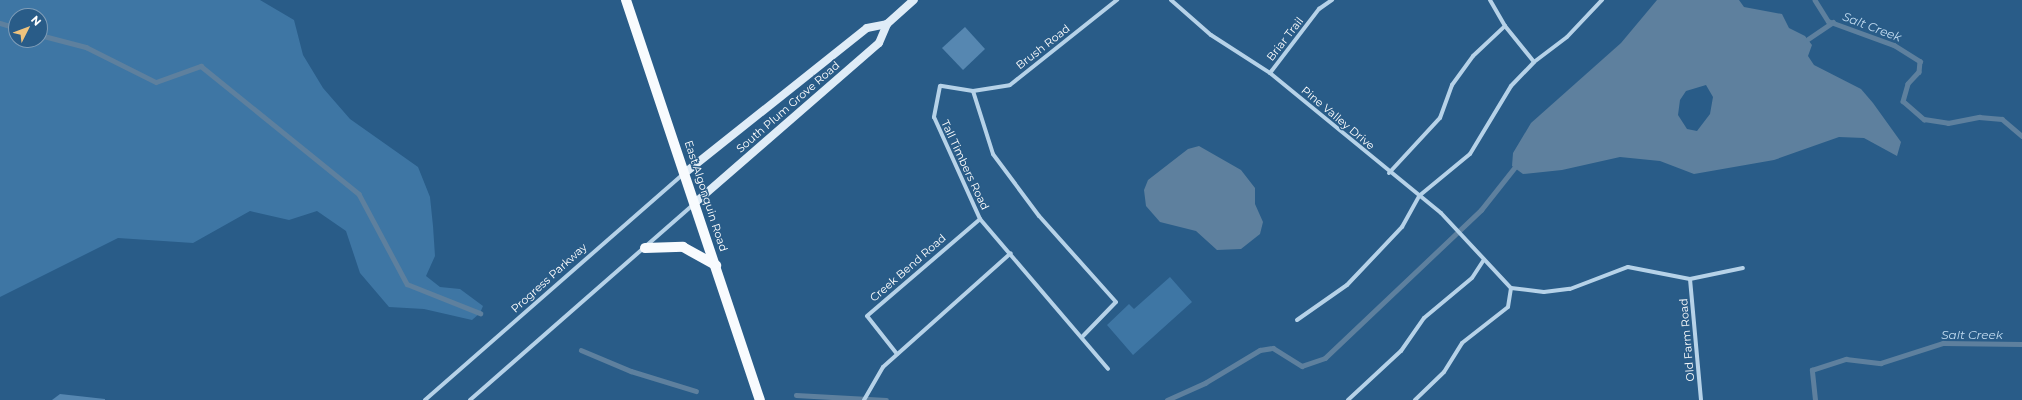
<!DOCTYPE html>
<html>
<head>
<meta charset="utf-8">
<style>
  body { margin:0 }
  #map { position:relative; width:2022px; height:400px; overflow:hidden; background:#295c88; font-family:Montserrat,sans-serif }
  div>[style] { position:absolute }
  .green>* { inset:0; background:#3e76a4 }
  .water>* { inset:0; background:#5e809e }
  .stream>* { height:4.5px; margin:-2.25px; padding:0 2.25px; transform-origin:2.25px; border-radius:2.25px; background:#5e809e }
  .building>* { inset:0; background:#5687b1 }
  .street>* { height:4px; margin:-2px; padding:0 2px; transform-origin:2px; border-radius:2px; background:#b6d2e8 }
  .secondary>* { height:8px; margin:-4px; padding:0 4px; transform-origin:4px; border-radius:4px; background:#dfecf7 }
  .primary>* { height:10px; margin:-5px; padding:0 5px; transform-origin:5px; border-radius:5px; background:#f8fbfe }
  span { translate:-50% -50%; white-space:nowrap; text-align:center; line-height:1.15; -webkit-text-stroke:3px #295c88; paint-order:stroke }
  .street-label { font-size:11px; color:#fff }
  .water-label { font-size:12px; color:#c1dbf0; font-style:italic }
  .north { position:absolute; left:8px; top:8px; width:40px; height:40px; box-sizing:border-box; background:#295c88; border:1px solid #7f9db8; border-radius:50%; rotate:48deg; font-size:11px; font-weight:700; line-height:16px; text-align:center; color:#fff }
  .north::after { content:''; display:block; margin:auto; width:14px; height:18px; background:#efc37d; clip-path:polygon(50% 0,100% 100%,50% 72%,0 100%) }
</style>
</head>
<body>
<div id="map">
  <div class="green">
    <i style="clip-path:polygon(evenodd,0 0,260px 0,294px 20px,303px 55px,323px 88px,350px 119px,418px 167px,430px 197px,433px 226px,435px 256px,426px 276px,440px 287px,460px 289px,483px 306px,480px 313px,472px 320px,424px 309px,389px 307px,360px 273px,346px 231px,317px 211px,289px 220px,250px 211px,193px 243px,118px 238px,0 297px,0 0,16px 16px,40px 16px,40px 40px,16px 40px,16px 16px)"></i>
    <i style="clip-path:polygon(1170px 277px,1192px 302px,1133px 355px,1107px 325px,1129px 304px,1134px 309px)"></i>
  </div>
  <div class="water">
    <i style="clip-path:polygon(evenodd,1657px 0,1739px 0,1744px 7px,1782px 14px,1789px 28px,1805px 36px,1812px 45px,1808px 56px,1814px 65px,1861px 89px,1873px 103px,1901px 142px,1897px 156px,1864px 138px,1839px 137px,1774px 160px,1694px 174px,1660px 161px,1620px 157px,1562px 170px,1523px 174px,1512px 166px,1513px 153px,1531px 123px,1621px 43px,1657px 0,1706px 85px,1713px 97px,1710px 114px,1697px 131px,1687px 129px,1678px 115px,1680px 100px,1686px 91px,1706px 85px)"></i>
    <i style="clip-path:polygon(1199px 146px,1241px 170px,1255px 188px,1255px 204px,1263px 222px,1260px 234px,1241px 249px,1217px 250px,1196px 231px,1160px 222px,1146px 206px,1144px 190px,1148px 180px,1188px 149px)"></i>
  </div>
  <div class="stream">
    <i style="left:1815px;top:0;width:25px;rotate:58deg"></i>
    <i style="left:1828px;top:21px;width:70px;rotate:20deg"></i>
    <i style="left:1894px;top:45px;width:31px;rotate:32deg"></i>
    <i style="left:1920px;top:61px;width:11px;rotate:95deg"></i>
    <i style="left:1919px;top:72px;width:16px;rotate:133deg"></i>
    <i style="left:1908px;top:84px;width:18px;rotate:106deg"></i>
    <i style="left:1903px;top:101px;width:28px;rotate:41deg"></i>
    <i style="left:1924px;top:119px;width:24px;rotate:9deg"></i>
    <i style="left:1948px;top:123px;width:32px;rotate:-11deg"></i>
    <i style="left:1979px;top:117px;width:23px;rotate:5deg"></i>
    <i style="left:2002px;top:119px;width:26px;rotate:40deg"></i>
    <i style="left:0;top:23px;width:17px;rotate:17deg"></i>
    <i style="left:40px;top:35px;width:48px;rotate:14.6deg"></i>
    <i style="left:86px;top:47px;width:78px;rotate:26.6deg"></i>
    <i style="left:156px;top:82px;width:48px;rotate:-19.6deg"></i>
    <i style="left:201px;top:66px;width:203px;rotate:39deg"></i>
    <i style="left:359px;top:194px;width:102px;rotate:61.9deg"></i>
    <i style="left:407px;top:284px;width:79px;rotate:21.7deg"></i>
    <i style="left:1808px;top:39px;width:30px;rotate:-34deg"></i>
    <i style="left:581px;top:350px;width:54px;rotate:22.8deg"></i>
    <i style="left:631px;top:371px;width:68px;rotate:17.1deg"></i>
    <i style="left:796px;top:395px;width:90px;rotate:3.2deg"></i>
    <i style="left:1167px;top:400px;width:42px;rotate:-24.1deg"></i>
    <i style="left:1205px;top:383px;width:64px;rotate:-31deg"></i>
    <i style="left:1260px;top:350px;width:13px;rotate:-9deg"></i>
    <i style="left:1273px;top:348px;width:34px;rotate:32deg"></i>
    <i style="left:1302px;top:366px;width:24px;rotate:-19deg"></i>
    <i style="left:1325px;top:358px;width:215px;rotate:-43.5deg"></i>
    <i style="left:1481px;top:210px;width:55px;rotate:-51.7deg"></i>
    <i style="left:1815px;top:400px;width:30px;rotate:-96deg"></i>
    <i style="left:1812px;top:370px;width:36px;rotate:-18deg"></i>
    <i style="left:1846px;top:359px;width:35px;rotate:7deg"></i>
    <i style="left:1881px;top:363px;width:65px;rotate:-17.9deg"></i>
    <i style="left:1943px;top:343px;width:79px;rotate:0.7deg"></i>
  </div>
  <div class="building">
    <i style="clip-path:polygon(965px 27px,985px 49px,963px 70px,942px 48px)"></i>
    <i style="clip-path:polygon(60px 394px,105px 399px,105px 400px,52px 400px)"></i>
  </div>
  <div class="street">
    <i style="left:1171px;top:0;width:53px;rotate:41.2deg"></i>
    <i style="left:1211px;top:35px;width:70px;rotate:32.8deg"></i>
    <i style="left:1270px;top:73px;width:221px;rotate:39.3deg"></i>
    <i style="left:1441px;top:213px;width:103px;rotate:47deg"></i>
    <i style="left:1490px;top:0;width:30px;rotate:60deg"></i>
    <i style="left:1505px;top:26px;width:46px;rotate:51.1deg"></i>
    <i style="left:1270px;top:73px;width:81px;rotate:-52.6deg"></i>
    <i style="left:1319px;top:9px;width:16px;rotate:-35deg"></i>
    <i style="left:973px;top:91px;width:37px;rotate:-9deg"></i>
    <i style="left:1010px;top:85px;width:137px;rotate:-38.5deg"></i>
    <i style="left:1389px;top:173px;width:75px;rotate:-47.2deg"></i>
    <i style="left:1440px;top:118px;width:35px;rotate:-70deg"></i>
    <i style="left:1452px;top:85px;width:36px;rotate:-54deg"></i>
    <i style="left:1473px;top:56px;width:44px;rotate:-43.2deg"></i>
    <i style="left:1690px;top:279px;width:121px;rotate:84.8deg"></i>
    <i style="left:1511px;top:288px;width:33px;rotate:7deg"></i>
    <i style="left:1544px;top:292px;width:26px;rotate:-7deg"></i>
    <i style="left:1570px;top:289px;width:62px;rotate:-20.8deg"></i>
    <i style="left:1628px;top:267px;width:63px;rotate:11deg"></i>
    <i style="left:1690px;top:279px;width:54px;rotate:-11.7deg"></i>
    <i style="left:1297px;top:320px;width:61px;rotate:-35deg"></i>
    <i style="left:1347px;top:285px;width:80px;rotate:-46.5deg"></i>
    <i style="left:1402px;top:227px;width:35px;rotate:-61deg"></i>
    <i style="left:1419px;top:196px;width:66px;rotate:-39.5deg"></i>
    <i style="left:1470px;top:154px;width:79px;rotate:-58.9deg"></i>
    <i style="left:1511px;top:86px;width:33px;rotate:-46deg"></i>
    <i style="left:1534px;top:62px;width:41px;rotate:-37.1deg"></i>
    <i style="left:1567px;top:37px;width:51px;rotate:-46.6deg"></i>
    <i style="left:1083px;top:336px;width:47px;rotate:-45.9deg"></i>
    <i style="left:1116px;top:302px;width:115px;rotate:-131.8deg"></i>
    <i style="left:1039px;top:216px;width:77px;rotate:-126.6deg"></i>
    <i style="left:993px;top:154px;width:66px;rotate:-107.6deg"></i>
    <i style="left:973px;top:91px;width:33px;rotate:-171deg"></i>
    <i style="left:940px;top:86px;width:32px;rotate:101deg"></i>
    <i style="left:934px;top:117px;width:112px;rotate:65.7deg"></i>
    <i style="left:980px;top:219px;width:197px;rotate:49.5deg"></i>
    <i style="left:897px;top:354px;width:48px;rotate:-128.3deg"></i>
    <i style="left:867px;top:316px;width:149px;rotate:-40.6deg"></i>
    <i style="left:425px;top:400px;width:344px;rotate:-41.2deg"></i>
    <i style="left:470px;top:400px;width:298px;rotate:-41.2deg"></i>
    <i style="left:864px;top:400px;width:38px;rotate:-60deg"></i>
    <i style="left:883px;top:367px;width:171px;rotate:-41.7deg"></i>
    <i style="left:1348px;top:400px;width:72px;rotate:-42.8deg"></i>
    <i style="left:1401px;top:351px;width:40px;rotate:-55.1deg"></i>
    <i style="left:1424px;top:318px;width:62px;rotate:-39.8deg"></i>
    <i style="left:1472px;top:278px;width:20px;rotate:-57deg"></i>
    <i style="left:1415px;top:400px;width:40px;rotate:-44deg"></i>
    <i style="left:1444px;top:372px;width:34px;rotate:-58deg"></i>
    <i style="left:1462px;top:343px;width:58px;rotate:-38deg"></i>
    <i style="left:1508px;top:307px;width:19px;rotate:-81deg"></i>
  </div>
  <div class="secondary">
    <i style="left:686px;top:172px;width:231px;rotate:-38.5deg"></i>
    <i style="left:867px;top:28px;width:20px;rotate:-11deg"></i>
    <i style="left:696px;top:202px;width:242px;rotate:-41deg"></i>
    <i style="left:879px;top:43px;width:21px;rotate:-67deg"></i>
    <i style="left:887px;top:24px;width:36px;rotate:-42deg"></i>
  </div>
  <div class="primary">
    <i style="left:626px;top:0;width:422px;rotate:71.5deg"></i>
    <i style="left:645px;top:248px;width:38px;rotate:-2deg"></i>
    <i style="left:683px;top:247px;width:38px;rotate:29deg"></i>
  </div>
  <div class="street-label">
    <span style="left:1285px;top:39px;rotate:-52deg">Briar Trail</span>
    <span style="left:1043px;top:47px;rotate:-38deg">Brush Road</span>
    <span style="left:788px;top:107px;rotate:-41deg">South Plum Grove Road</span>
    <span style="left:1338px;top:118px;rotate:40deg">Pine Valley Drive</span>
    <span style="left:965px;top:165px;rotate:65deg">Tall Timbers Road</span>
    <span style="left:706px;top:196px;rotate:72deg">East Algonquin Road</span>
    <span style="left:908px;top:268px;rotate:-41deg">Creek Bend Road</span>
    <span style="left:549px;top:278px;rotate:-42deg">Progress Parkway</span>
    <span style="left:1687px;top:340px;rotate:-95deg">Old Farm Road</span>
  </div>
  <div class="water-label">
    <span style="left:1872px;top:27px;rotate:21deg">Salt Creek</span>
    <span style="left:1972px;top:335px">Salt Creek</span>
  </div>
  <div class="north">N</div>
</div>
</body>
</html>
